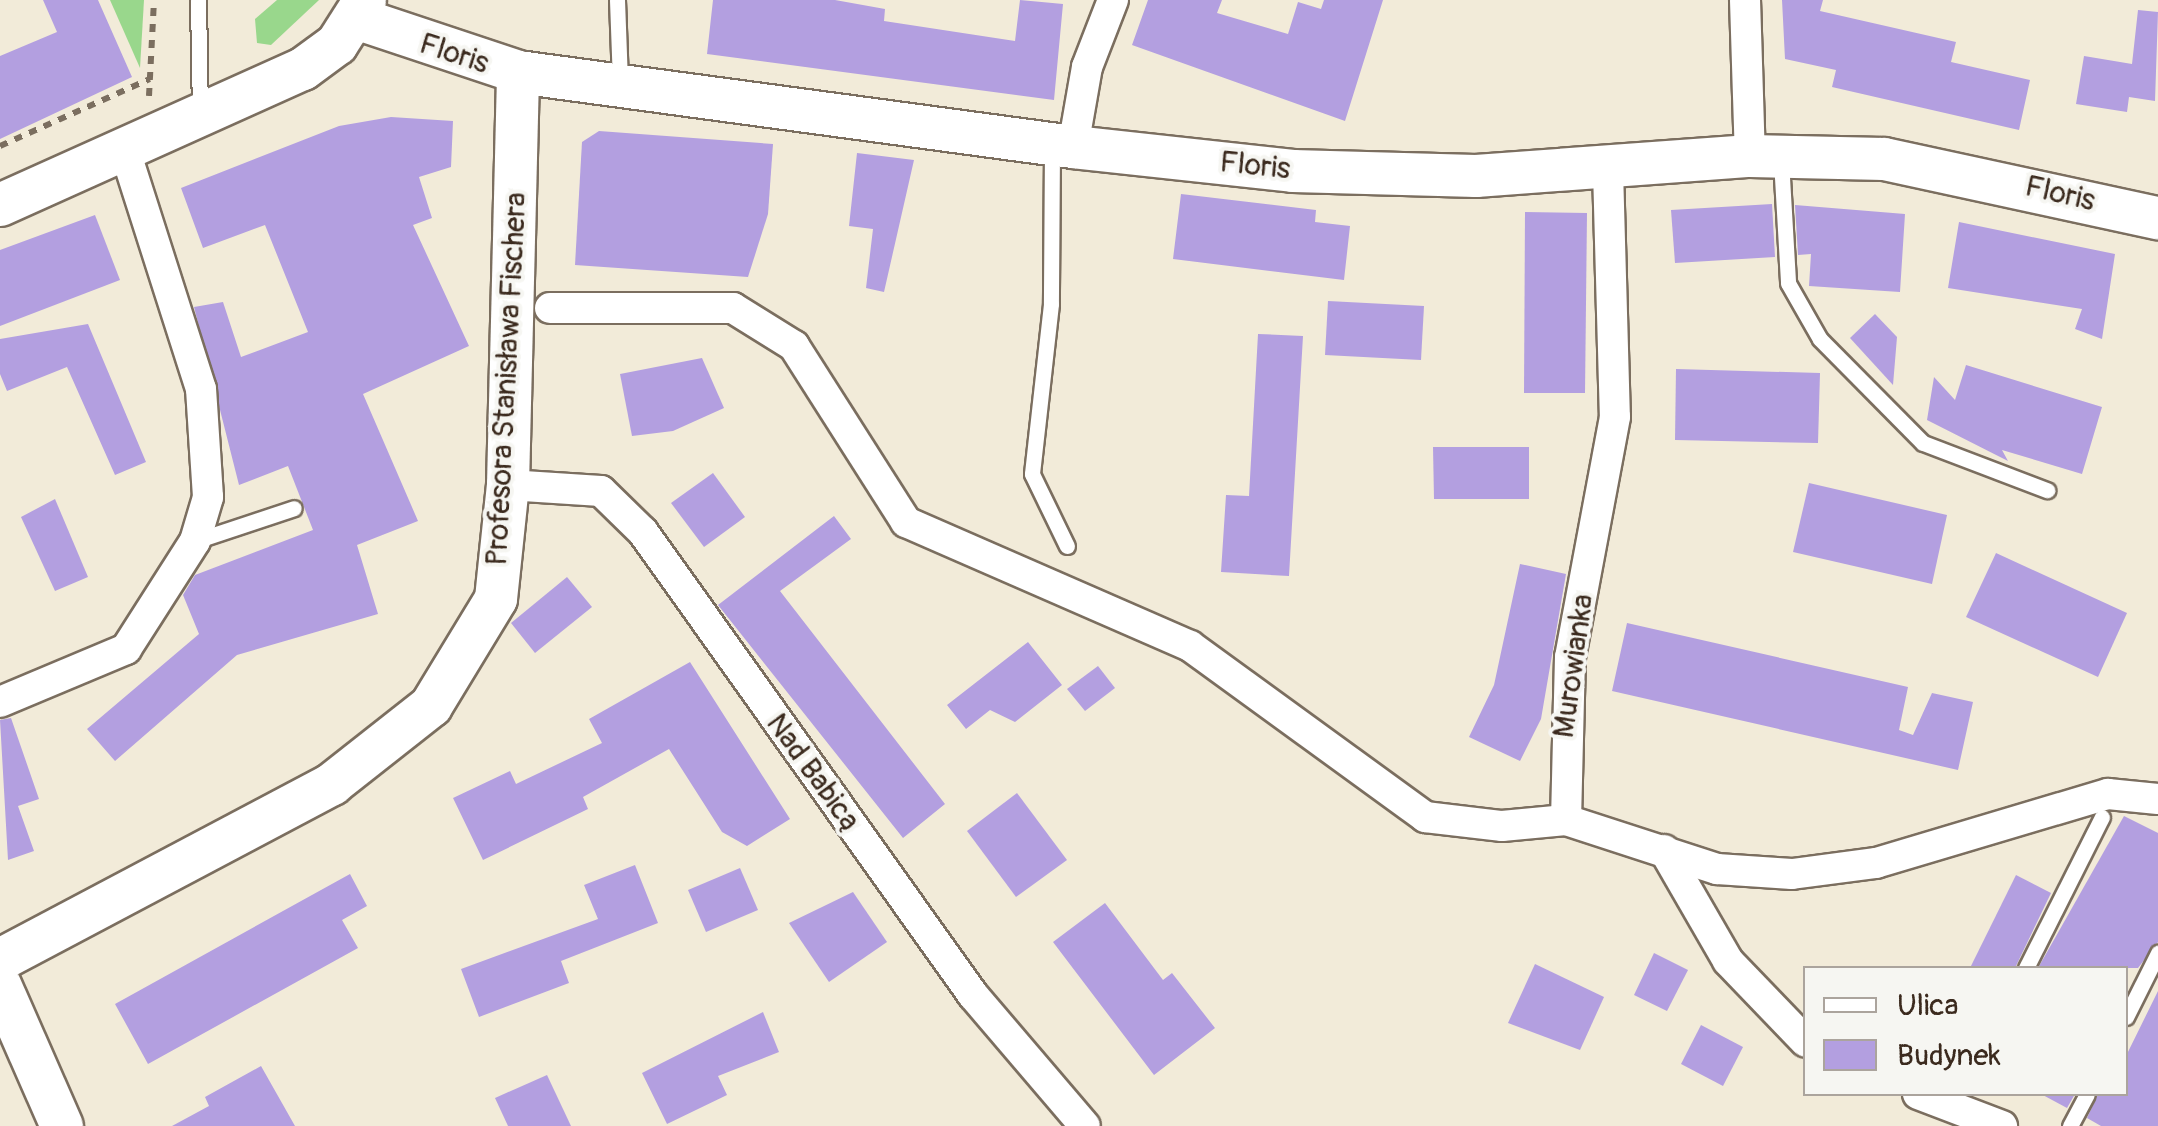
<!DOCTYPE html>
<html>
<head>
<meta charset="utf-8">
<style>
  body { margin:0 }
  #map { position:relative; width:2158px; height:1126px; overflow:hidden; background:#f2ebd9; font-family:Pangolin,sans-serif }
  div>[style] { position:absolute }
  .green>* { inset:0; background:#99d78c }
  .building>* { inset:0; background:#b39fe0 }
  .path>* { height:6px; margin-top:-3px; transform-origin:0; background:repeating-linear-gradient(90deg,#7b6e5f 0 8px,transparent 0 16px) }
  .roads { filter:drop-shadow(2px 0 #7b6e5f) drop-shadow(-2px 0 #7b6e5f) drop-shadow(0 2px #7b6e5f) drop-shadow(0 -2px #7b6e5f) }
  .lane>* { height:15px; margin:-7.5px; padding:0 7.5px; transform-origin:7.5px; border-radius:7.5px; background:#fff }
  .street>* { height:30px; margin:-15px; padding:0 15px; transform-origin:15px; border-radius:15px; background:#fff }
  .secondary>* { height:42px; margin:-21px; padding:0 21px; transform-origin:21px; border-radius:21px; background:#fff }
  span { translate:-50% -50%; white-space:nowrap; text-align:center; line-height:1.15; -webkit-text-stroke:8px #f6f6f2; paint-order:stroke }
  .street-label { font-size:30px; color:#3b2a1e }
  .legend { position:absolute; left:1803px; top:966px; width:325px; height:130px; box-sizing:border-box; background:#f6f6f2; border:2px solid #aba49d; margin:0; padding:12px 18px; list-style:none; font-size:30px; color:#3b2a1e }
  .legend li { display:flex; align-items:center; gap:20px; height:50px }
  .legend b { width:50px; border:2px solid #aba49d }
</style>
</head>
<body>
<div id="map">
  <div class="green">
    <i style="clip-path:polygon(110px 0,144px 0,140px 68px)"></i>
    <i style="clip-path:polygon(277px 0,319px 0,271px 45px,257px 43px,255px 19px)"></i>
  </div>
  <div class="building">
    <i style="clip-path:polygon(43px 0,98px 0,132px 77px,0 139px,0 56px,57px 32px)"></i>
    <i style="clip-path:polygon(713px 0,835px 0,885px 9px,884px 21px,1015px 41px,1020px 0,1063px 4px,1054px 100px,707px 54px)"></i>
    <i style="clip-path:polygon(1148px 0,1222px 0,1217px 13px,1288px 34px,1298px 2px,1321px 9px,1324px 0,1383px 0,1345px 121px,1132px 45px)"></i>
    <i style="clip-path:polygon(1782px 0,1823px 0,1820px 11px,1956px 42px,1951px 62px,2030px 80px,2019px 130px,1832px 87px,1836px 70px,1785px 59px)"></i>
    <i style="clip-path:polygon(2138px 10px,2158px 12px,2155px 101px,2129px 97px,2127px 112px,2076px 104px,2084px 56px,2132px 64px)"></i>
    <i style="clip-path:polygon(391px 117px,453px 121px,451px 167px,419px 177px,432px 218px,413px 225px,469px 346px,363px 394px,418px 521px,357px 545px,378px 614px,237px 655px,115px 761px,87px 729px,199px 634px,183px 595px,195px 575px,313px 530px,288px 466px,239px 485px,194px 307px,223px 302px,241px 357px,308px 332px,265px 225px,203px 248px,181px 188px,339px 126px)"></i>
    <i style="clip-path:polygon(599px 131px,773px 144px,768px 214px,748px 277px,575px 265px,582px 142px)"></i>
    <i style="clip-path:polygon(857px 153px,914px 160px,884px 292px,866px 288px,873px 229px,849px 226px)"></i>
    <i style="clip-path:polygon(1181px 194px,1316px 210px,1315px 222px,1350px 226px,1344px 280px,1173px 259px)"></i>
    <i style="clip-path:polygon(1772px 204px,1775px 257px,1675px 263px,1671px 210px)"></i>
    <i style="clip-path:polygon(1795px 205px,1905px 214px,1900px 292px,1809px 286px,1811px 254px,1798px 255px)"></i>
    <i style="clip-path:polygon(1525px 212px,1587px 213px,1585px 393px,1524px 393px)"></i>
    <i style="clip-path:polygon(95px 215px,120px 280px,0 326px,0 250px)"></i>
    <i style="clip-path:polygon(1959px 222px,2115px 254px,2102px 339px,2075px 329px,2082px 309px,1948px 288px)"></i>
    <i style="clip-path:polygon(1328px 301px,1424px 306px,1421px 360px,1325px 355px)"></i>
    <i style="clip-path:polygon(1875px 314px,1897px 337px,1893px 385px,1850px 338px)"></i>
    <i style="clip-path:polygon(88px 324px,146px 462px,115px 475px,67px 367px,7px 391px,0 374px,0 339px)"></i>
    <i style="clip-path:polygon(1258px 334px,1303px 336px,1289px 576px,1221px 572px,1226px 495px,1249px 496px)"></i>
    <i style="clip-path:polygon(702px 358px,724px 408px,673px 431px,632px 436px,620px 374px)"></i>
    <i style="clip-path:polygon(1966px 365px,2102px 407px,2082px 474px,2002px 450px,2008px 461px,1927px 420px,1934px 377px,1955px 400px)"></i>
    <i style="clip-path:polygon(1676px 369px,1820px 373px,1818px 443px,1675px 440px)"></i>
    <i style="clip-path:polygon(1433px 447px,1529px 447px,1529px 499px,1434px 499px)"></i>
    <i style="clip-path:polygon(713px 473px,745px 517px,704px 547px,671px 503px)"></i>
    <i style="clip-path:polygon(1809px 483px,1947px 515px,1932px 584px,1793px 552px)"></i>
    <i style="clip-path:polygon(55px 499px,88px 577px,55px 591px,21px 517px)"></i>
    <i style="clip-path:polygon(834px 516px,851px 539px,780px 591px,945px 804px,903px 838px,718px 605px)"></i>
    <i style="clip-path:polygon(1996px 553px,2127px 613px,2098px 677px,1966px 617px)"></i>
    <i style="clip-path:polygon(1520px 564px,1566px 574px,1541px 719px,1520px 761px,1469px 737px,1494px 685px)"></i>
    <i style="clip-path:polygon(567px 577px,592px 607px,535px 653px,511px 623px)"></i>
    <i style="clip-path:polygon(1627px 623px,1908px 687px,1899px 730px,1913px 735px,1932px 693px,1973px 702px,1958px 770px,1612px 691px)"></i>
    <i style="clip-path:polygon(1028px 642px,1062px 685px,1015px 722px,990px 710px,966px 729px,947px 705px)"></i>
    <i style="clip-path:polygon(690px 662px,790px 819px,747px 846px,722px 832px,669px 749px,583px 797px,588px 809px,483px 860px,453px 798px,510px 771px,516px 784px,602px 743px,589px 719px)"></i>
    <i style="clip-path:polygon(1098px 666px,1115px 688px,1085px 711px,1067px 689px)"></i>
    <i style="clip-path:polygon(11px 718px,39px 799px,18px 806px,34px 851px,8px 860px,0 720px)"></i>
    <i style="clip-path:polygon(1017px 793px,1067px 860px,1016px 897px,967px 831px)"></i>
    <i style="clip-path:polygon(2124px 816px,2158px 833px,2158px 942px,2138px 968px,2038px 968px)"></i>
    <i style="clip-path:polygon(635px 865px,658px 923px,561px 961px,569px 983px,479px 1017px,461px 969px,598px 919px,584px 885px)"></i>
    <i style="clip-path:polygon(740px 868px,758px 910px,706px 932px,688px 890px)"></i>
    <i style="clip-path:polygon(350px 874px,367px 906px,342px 920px,358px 948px,148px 1064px,115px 1004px)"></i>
    <i style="clip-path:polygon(2016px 875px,2051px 893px,2015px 968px,1970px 968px)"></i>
    <i style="clip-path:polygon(853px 892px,887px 942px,829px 982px,789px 923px)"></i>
    <i style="clip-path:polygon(1105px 903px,1163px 980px,1172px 973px,1215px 1028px,1154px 1075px,1053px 942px)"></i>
    <i style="clip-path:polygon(1654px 953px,1688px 970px,1667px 1011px,1634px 995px)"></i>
    <i style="clip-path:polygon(1535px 964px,1604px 997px,1580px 1050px,1508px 1023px)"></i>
    <i style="clip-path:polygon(2158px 991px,2158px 1126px,2101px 1126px,2087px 1118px,2098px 1094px,2126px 1094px,2126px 1056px)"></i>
    <i style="clip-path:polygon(763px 1012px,779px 1052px,718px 1076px,727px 1095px,667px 1124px,642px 1073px)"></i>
    <i style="clip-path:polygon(1701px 1025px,1743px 1047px,1723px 1086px,1681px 1064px)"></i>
    <i style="clip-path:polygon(261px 1066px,295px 1126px,172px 1126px,209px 1106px,205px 1097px)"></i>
    <i style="clip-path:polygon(547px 1075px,571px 1126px,508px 1126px,495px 1098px)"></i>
    <i style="clip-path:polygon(2041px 1094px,2075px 1094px,2067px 1108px)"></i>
  </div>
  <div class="path">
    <i style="left:149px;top:96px;width:96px;rotate:-87deg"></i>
    <i style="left:0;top:146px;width:164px;rotate:-24.1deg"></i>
  </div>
  <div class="roads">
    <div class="lane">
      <i style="left:198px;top:0;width:110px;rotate:89deg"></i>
      <i style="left:617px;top:0;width:80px;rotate:87.9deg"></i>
      <i style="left:1052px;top:149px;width:155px;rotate:90.4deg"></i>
      <i style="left:1051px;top:304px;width:171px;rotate:96.4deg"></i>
      <i style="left:1032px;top:474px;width:80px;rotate:64.1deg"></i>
      <i style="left:1781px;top:160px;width:123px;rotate:86.7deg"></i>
      <i style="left:1788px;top:283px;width:64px;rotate:60.3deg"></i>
      <i style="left:1820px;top:339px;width:146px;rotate:45.3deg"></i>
      <i style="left:1923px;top:443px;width:133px;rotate:20.8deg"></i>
      <i style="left:195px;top:541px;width:104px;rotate:-18.4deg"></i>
      <i style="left:2026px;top:968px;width:169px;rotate:-63.3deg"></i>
      <i style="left:2126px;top:1017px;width:72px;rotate:-63.4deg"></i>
      <i style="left:2070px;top:1126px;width:36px;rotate:-62deg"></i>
    </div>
    <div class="street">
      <i style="left:1745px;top:0;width:156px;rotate:88.2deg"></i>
      <i style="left:1073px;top:147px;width:81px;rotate:-80.1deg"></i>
      <i style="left:1087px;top:67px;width:72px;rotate:-68.8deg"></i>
      <i style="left:1608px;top:170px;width:247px;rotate:88.4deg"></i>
      <i style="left:1615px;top:417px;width:244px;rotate:100.6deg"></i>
      <i style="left:1570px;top:657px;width:163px;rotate:91.4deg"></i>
      <i style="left:1566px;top:820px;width:159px;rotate:18deg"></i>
      <i style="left:1717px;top:869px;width:75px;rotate:3.8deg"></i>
      <i style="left:1792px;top:874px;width:85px;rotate:-7.5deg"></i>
      <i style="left:1876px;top:863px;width:242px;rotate:-16.6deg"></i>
      <i style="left:2108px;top:794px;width:50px;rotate:5.7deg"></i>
      <i style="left:550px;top:308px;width:183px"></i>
      <i style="left:733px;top:308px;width:72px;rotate:31.9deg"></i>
      <i style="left:794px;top:346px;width:209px;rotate:57.5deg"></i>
      <i style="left:906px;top:522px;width:310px;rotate:23.6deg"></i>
      <i style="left:1190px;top:646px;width:291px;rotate:36deg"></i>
      <i style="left:1425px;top:817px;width:78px;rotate:6.7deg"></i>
      <i style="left:1502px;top:826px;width:64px;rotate:-5.4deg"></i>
      <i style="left:508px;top:485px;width:93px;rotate:3.7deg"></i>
      <i style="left:601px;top:491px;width:59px;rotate:44.3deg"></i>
      <i style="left:643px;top:532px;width:569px;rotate:54.52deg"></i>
      <i style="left:973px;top:995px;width:172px;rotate:49.5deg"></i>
      <i style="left:0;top:702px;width:137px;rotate:-22.8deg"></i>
      <i style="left:126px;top:649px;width:128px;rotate:-57.4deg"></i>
      <i style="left:195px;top:541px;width:46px;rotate:-73.5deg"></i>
      <i style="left:208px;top:497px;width:108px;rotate:-93.7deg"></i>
      <i style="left:201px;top:389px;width:250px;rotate:-107.7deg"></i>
      <i style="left:1664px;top:850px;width:128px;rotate:60deg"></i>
      <i style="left:1728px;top:961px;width:112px;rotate:46.1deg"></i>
      <i style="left:1918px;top:1094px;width:90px;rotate:20.9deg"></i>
    </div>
    <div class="secondary">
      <i style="left:359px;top:19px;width:168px;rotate:18.4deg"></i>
      <i style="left:518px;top:72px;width:560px;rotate:7.7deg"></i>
      <i style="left:1073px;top:147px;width:221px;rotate:6.2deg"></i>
      <i style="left:1293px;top:171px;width:183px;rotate:1.6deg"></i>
      <i style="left:1476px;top:176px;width:275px;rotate:-4.2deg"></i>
      <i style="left:1750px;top:156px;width:134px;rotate:1.3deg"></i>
      <i style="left:1884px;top:159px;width:280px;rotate:12.2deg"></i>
      <i style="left:0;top:205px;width:332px;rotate:-24.2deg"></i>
      <i style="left:303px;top:69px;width:42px;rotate:-36.3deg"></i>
      <i style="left:337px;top:44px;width:52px;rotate:-57.5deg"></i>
      <i style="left:0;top:960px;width:376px;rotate:-27.9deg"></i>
      <i style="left:332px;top:784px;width:126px;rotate:-38.2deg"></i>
      <i style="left:431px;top:706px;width:125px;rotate:-58.7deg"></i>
      <i style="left:496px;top:599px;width:115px;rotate:-84deg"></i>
      <i style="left:508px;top:485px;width:413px;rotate:-88.6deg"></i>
      <i style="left:0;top:985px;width:154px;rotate:66.3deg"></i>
    </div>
  </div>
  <div class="street-label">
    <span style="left:454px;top:54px;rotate:18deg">Floris</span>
    <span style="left:1255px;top:166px;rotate:6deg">Floris</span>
    <span style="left:2060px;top:194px;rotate:13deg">Floris</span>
    <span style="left:507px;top:379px;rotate:-87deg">Profesora Stanisława Fischera</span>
    <span style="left:1574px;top:666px;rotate:-82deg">Murowianka</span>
    <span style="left:813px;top:773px;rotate:54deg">Nad Babicą</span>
  </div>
  <ul class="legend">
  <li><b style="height:12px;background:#fff"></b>Ulica</li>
  <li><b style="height:28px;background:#b39fe0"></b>Budynek</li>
  </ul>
</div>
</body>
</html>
